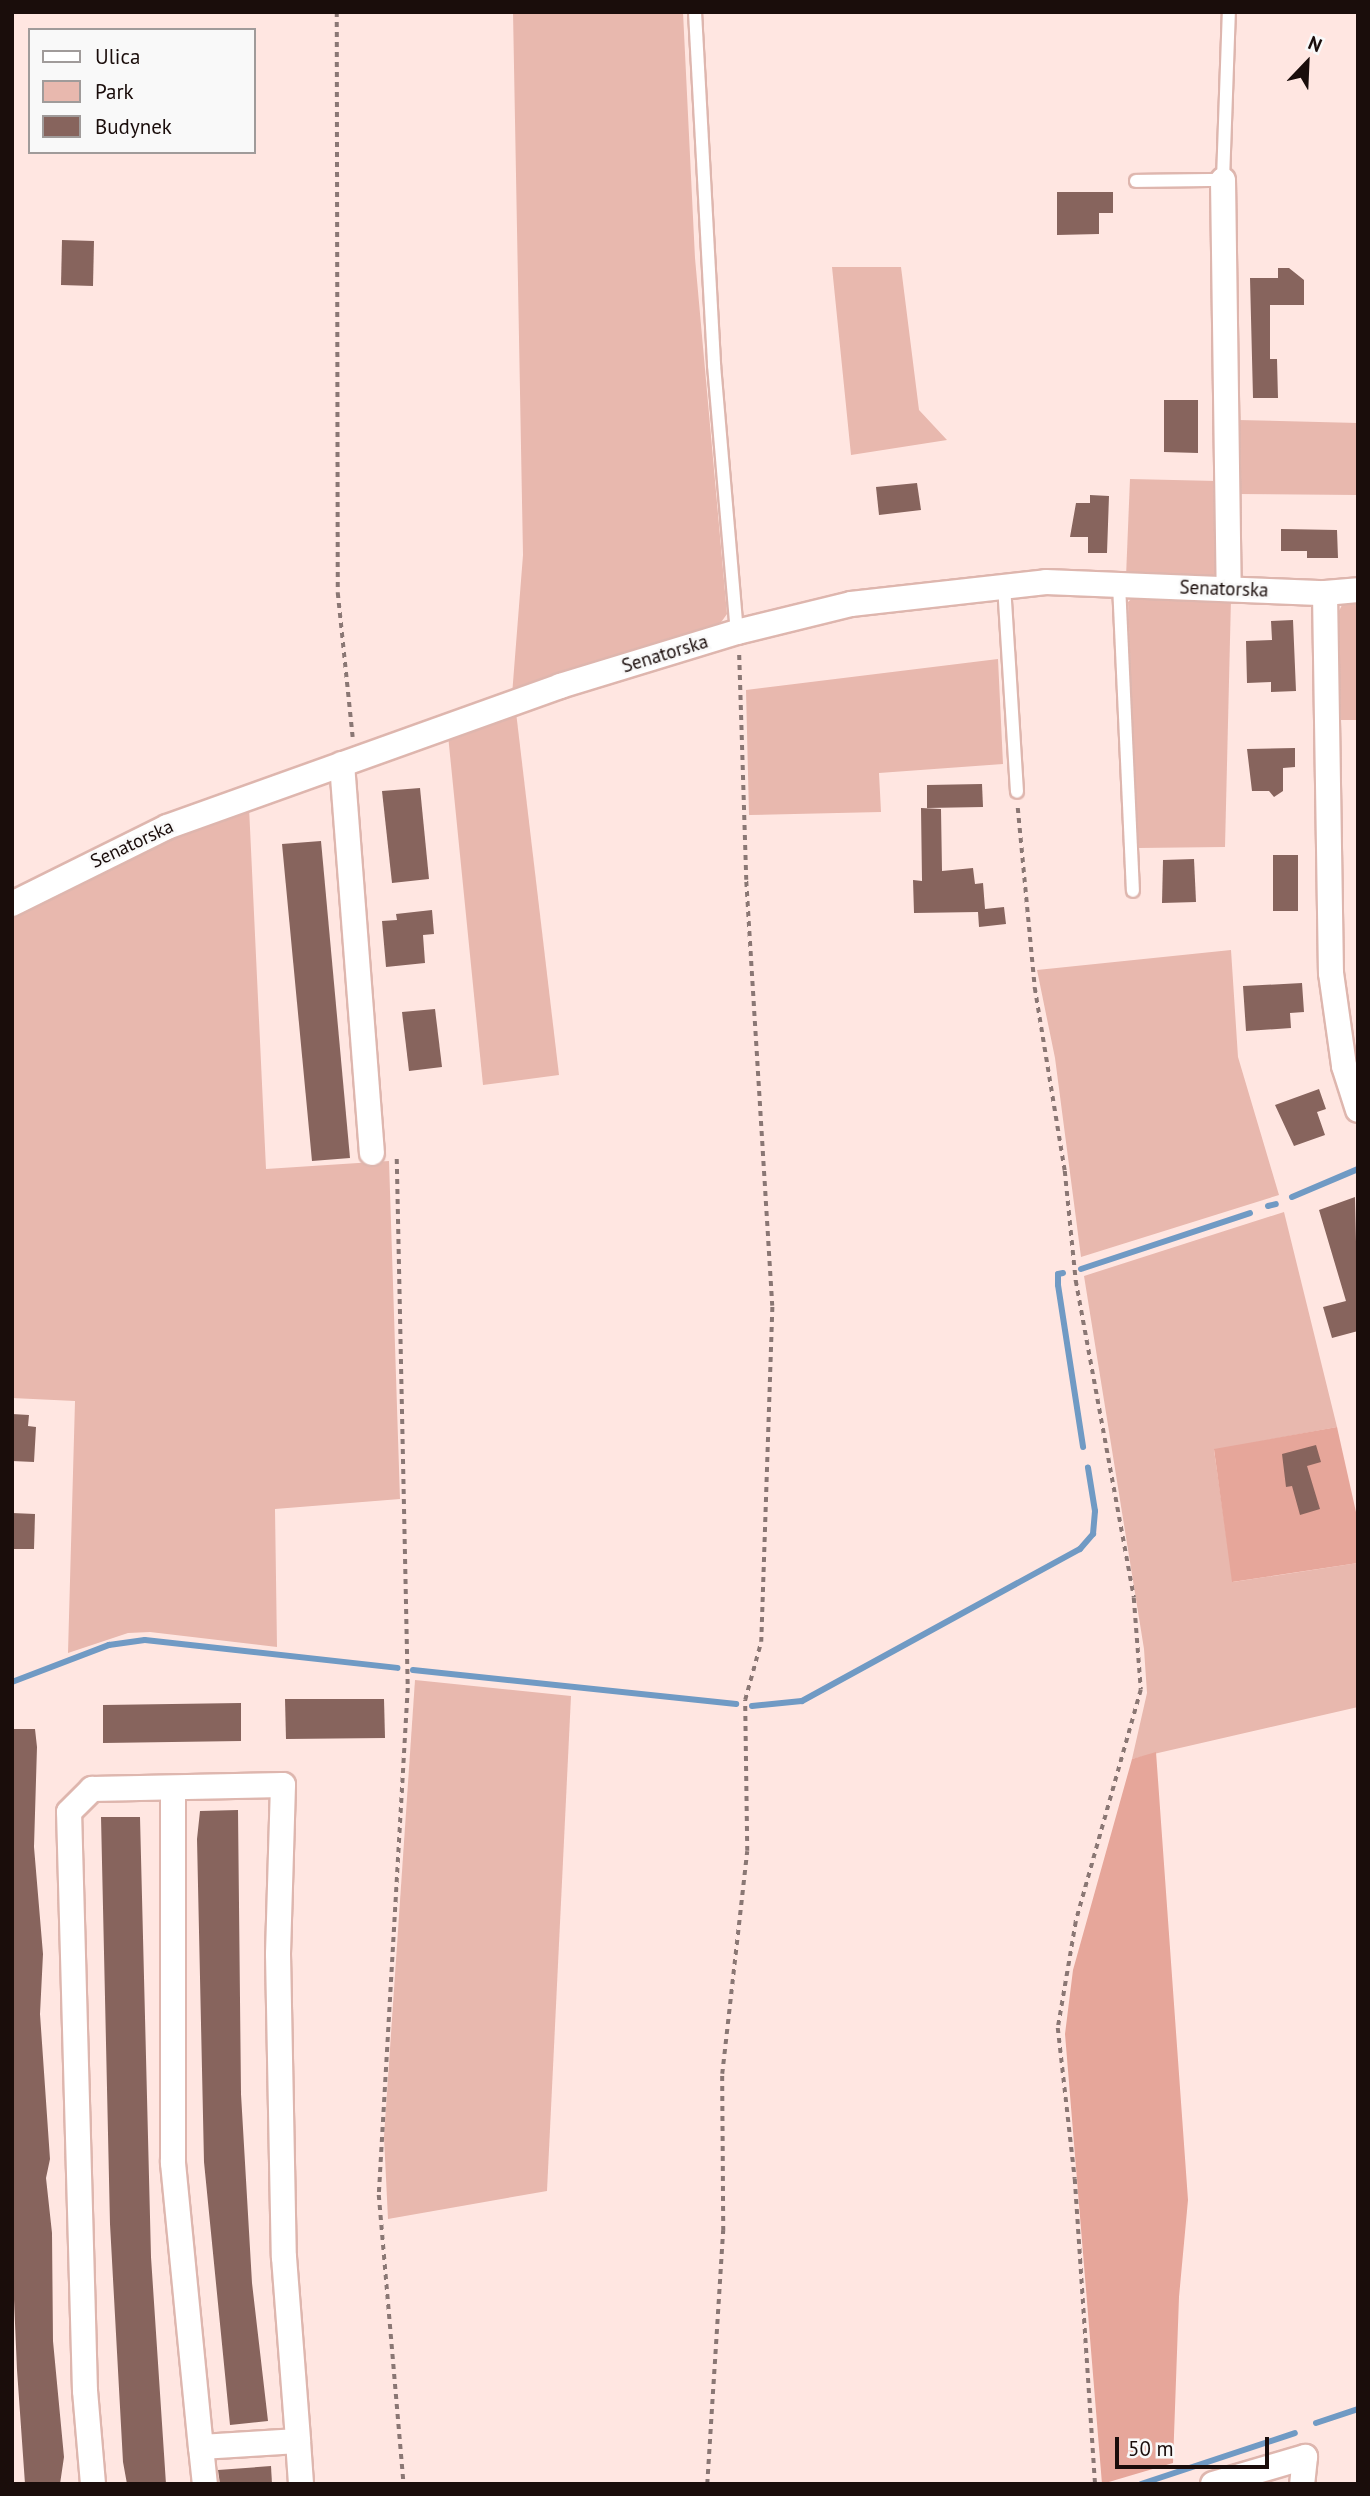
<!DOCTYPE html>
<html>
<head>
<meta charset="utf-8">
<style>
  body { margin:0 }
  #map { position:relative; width:1370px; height:2496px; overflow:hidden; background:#ffe6e1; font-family:"PT Sans",sans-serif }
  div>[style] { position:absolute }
  .green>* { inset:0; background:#e8b8ae }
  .forest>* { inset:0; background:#e6a69a }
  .stream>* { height:6px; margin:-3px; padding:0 3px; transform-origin:3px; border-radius:3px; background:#709ac4 }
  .building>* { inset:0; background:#87645d }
  .path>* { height:3.5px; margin-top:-1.75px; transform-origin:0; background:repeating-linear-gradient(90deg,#8a7774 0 5px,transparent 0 10px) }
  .roads { filter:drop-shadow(2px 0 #deb6ae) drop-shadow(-2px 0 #deb6ae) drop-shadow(0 2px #deb6ae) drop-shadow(0 -2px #deb6ae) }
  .lane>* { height:12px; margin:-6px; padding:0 6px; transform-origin:6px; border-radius:6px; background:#fff }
  .street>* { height:24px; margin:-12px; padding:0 12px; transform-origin:12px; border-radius:12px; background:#fff }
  span { translate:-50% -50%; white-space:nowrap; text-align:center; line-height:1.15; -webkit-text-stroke:5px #f9f9f9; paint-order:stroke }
  .street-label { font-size:19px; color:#1a0d0b }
  .frame { position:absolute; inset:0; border:14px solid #1a0d0b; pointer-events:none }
  .legend { position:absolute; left:28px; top:28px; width:228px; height:126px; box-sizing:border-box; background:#f9f9f9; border:2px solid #a09b9a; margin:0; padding:9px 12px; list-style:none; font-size:21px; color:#1a0d0b }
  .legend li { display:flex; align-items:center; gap:14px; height:35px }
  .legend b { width:35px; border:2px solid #a09b9a }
  .north { position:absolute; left:1272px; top:28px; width:70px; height:70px; -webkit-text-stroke:5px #f9f9f9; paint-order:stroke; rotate:23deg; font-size:19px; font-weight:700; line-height:28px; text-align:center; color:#1a0d0b }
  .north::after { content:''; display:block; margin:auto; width:24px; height:32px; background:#1a0d0b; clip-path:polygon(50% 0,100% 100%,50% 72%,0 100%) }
  .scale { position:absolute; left:1115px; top:2437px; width:154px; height:32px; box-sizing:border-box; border:4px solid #1a0d0b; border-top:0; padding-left:9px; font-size:21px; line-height:24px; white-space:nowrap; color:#1a0d0b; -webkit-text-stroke:5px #f9f9f9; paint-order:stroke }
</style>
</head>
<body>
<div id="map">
  <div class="green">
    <i style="clip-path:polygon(513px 12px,683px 12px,695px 258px,727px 614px,714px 632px,512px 695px,523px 555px)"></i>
    <i style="clip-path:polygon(832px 267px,901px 267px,919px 410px,947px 440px,851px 455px)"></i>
    <i style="clip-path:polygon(1238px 420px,1358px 423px,1358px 495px,1238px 494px)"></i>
    <i style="clip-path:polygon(1130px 479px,1217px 481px,1220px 568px,1209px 580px,1126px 577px)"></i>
    <i style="clip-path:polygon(1139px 592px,1231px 598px,1225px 847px,1138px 848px,1128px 602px)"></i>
    <i style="clip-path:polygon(1358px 603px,1358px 720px,1335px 720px,1336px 617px,1342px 605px)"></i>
    <i style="clip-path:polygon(998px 659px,1003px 764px,879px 773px,881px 812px,749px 815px,746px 690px)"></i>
    <i style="clip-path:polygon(516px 712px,559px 1075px,483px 1085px,448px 735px)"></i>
    <i style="clip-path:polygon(249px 807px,266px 1169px,389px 1161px,400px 1499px,275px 1509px,277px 1647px,150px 1632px,128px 1633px,68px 1653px,75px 1401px,12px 1398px,12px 915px,108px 862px)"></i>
    <i style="clip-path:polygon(1231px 950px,1238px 1057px,1279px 1195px,1081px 1257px,1055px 1058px,1037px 970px)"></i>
    <i style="clip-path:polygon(1284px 1212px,1337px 1427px,1214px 1450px,1233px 1582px,1358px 1563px,1358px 1707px,1132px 1759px,1147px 1693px,1144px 1649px,1084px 1276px)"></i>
    <i style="clip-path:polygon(415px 1680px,571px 1696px,547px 2191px,388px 2219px,384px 2137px)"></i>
  </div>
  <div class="forest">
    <i style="clip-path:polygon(1337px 1427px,1358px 1521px,1358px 1563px,1232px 1582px,1214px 1449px)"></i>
    <i style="clip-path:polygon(1156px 1752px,1188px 2200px,1179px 2297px,1173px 2463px,1102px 2484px,1065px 2034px,1073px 1970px,1132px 1759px)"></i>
  </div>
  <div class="stream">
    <i style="left:1292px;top:1197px;width:72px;rotate:-23deg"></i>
    <i style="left:1268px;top:1206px;width:8px;rotate:-14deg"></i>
    <i style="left:1081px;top:1269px;width:178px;rotate:-18.3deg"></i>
    <i style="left:1063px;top:1273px;width:5px;rotate:169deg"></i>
    <i style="left:1058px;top:1274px;width:11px;rotate:90deg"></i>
    <i style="left:1058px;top:1285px;width:164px;rotate:81.2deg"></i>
    <i style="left:413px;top:1670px;width:325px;rotate:6deg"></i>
    <i style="left:12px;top:1682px;width:104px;rotate:-20.9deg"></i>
    <i style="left:109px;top:1645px;width:36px;rotate:-8deg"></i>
    <i style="left:145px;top:1640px;width:254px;rotate:6.3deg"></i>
    <i style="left:752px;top:1706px;width:50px;rotate:-5.7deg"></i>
    <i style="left:802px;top:1701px;width:317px;rotate:-28.7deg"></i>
    <i style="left:1080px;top:1549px;width:20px;rotate:-49deg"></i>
    <i style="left:1093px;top:1534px;width:23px;rotate:-85deg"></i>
    <i style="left:1095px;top:1511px;width:44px;rotate:-99.2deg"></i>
    <i style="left:1316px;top:2423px;width:44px;rotate:-18.4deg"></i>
    <i style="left:1141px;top:2484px;width:162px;rotate:-18.3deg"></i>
  </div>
  <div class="building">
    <i style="clip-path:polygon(1057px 192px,1113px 192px,1113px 213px,1099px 213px,1099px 234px,1057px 235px)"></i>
    <i style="clip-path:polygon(62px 240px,94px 241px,93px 286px,61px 285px)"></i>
    <i style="clip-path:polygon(1278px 268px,1289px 268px,1304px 280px,1304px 305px,1270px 305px,1270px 359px,1277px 359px,1278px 398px,1253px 398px,1250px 278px,1278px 278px)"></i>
    <i style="clip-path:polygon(1164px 400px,1198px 400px,1198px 453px,1164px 452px)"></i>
    <i style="clip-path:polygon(917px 483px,921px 510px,879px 515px,876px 487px)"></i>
    <i style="clip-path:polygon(1090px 495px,1109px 496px,1107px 553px,1088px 553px,1088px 537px,1070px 537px,1076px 503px,1090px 503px)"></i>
    <i style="clip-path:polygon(1281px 529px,1337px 530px,1338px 558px,1307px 558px,1307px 551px,1281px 551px)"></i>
    <i style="clip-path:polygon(1293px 620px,1296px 691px,1271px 692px,1271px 682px,1247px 683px,1246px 641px,1272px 640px,1271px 621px)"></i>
    <i style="clip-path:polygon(1295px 748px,1295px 767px,1283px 768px,1283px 791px,1274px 797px,1269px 791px,1252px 791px,1247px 749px)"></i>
    <i style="clip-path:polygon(982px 784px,983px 807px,927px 808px,927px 785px)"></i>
    <i style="clip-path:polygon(420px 788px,429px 879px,392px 883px,382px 791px)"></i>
    <i style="clip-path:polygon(921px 808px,941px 809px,942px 871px,973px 868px,975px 884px,983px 883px,985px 909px,1004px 907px,1006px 924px,979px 927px,978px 912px,914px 913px,913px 880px,922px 881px)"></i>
    <i style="clip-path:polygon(321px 841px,350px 1158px,312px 1161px,282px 844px)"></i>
    <i style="clip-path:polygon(1273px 855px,1298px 855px,1298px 911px,1273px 911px)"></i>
    <i style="clip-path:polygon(1194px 859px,1196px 902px,1162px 903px,1163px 860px)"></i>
    <i style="clip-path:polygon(432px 910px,434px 934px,423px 935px,425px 963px,386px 967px,382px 921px,397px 920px,396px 914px)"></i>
    <i style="clip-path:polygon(1302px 983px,1304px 1012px,1290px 1013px,1291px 1028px,1246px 1031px,1243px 986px)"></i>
    <i style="clip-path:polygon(435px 1009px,442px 1067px,409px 1071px,402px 1012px)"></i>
    <i style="clip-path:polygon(1319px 1089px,1326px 1109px,1317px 1112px,1325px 1135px,1294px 1146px,1275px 1105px)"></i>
    <i style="clip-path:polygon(1355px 1197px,1358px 1331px,1332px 1338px,1323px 1307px,1346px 1301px,1319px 1210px)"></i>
    <i style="clip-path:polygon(12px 1414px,29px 1415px,28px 1426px,36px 1427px,34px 1462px,12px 1461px)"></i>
    <i style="clip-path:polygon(1316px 1445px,1321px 1462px,1307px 1466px,1320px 1509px,1300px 1515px,1292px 1486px,1286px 1487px,1282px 1454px)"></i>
    <i style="clip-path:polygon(12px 1513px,35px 1514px,34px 1549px,12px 1549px)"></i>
    <i style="clip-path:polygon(285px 1699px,384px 1699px,385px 1738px,286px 1739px)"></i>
    <i style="clip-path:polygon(241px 1703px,241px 1741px,103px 1743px,103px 1705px)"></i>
    <i style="clip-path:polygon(12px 1729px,35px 1729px,37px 1747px,34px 1847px,43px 1954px,40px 2014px,50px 2159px,46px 2178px,52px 2233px,53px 2341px,64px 2457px,60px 2484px,25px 2484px,17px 2370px,12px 2253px)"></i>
    <i style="clip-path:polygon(238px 1810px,241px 2094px,252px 2283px,268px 2421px,230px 2425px,204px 2162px,197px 1839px,200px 1811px)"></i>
    <i style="clip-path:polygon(101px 1817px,140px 1817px,151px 2257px,166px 2484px,127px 2484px,123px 2462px,110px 2224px)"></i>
    <i style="clip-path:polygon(271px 2466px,272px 2484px,220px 2484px,218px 2470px)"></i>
  </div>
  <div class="path">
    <i style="left:337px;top:12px;width:581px;rotate:89.9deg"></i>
    <i style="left:338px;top:593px;width:145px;rotate:84.1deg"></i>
    <i style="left:1018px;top:808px;width:181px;rotate:84.6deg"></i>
    <i style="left:1035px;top:988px;width:185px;rotate:80.7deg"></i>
    <i style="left:1065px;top:1171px;width:111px;rotate:84.3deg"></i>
    <i style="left:1076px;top:1281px;width:322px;rotate:79.6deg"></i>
    <i style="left:1134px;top:1598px;width:92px;rotate:85.6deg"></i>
    <i style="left:1141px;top:1690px;width:241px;rotate:105.7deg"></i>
    <i style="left:1076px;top:1922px;width:108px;rotate:99.6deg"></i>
    <i style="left:1058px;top:2028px;width:152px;rotate:83.6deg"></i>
    <i style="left:1075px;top:2179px;width:306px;rotate:86.2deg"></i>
    <i style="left:397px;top:1159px;width:529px;rotate:88.81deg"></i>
    <i style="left:408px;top:1688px;width:508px;rotate:93.27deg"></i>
    <i style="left:379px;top:2195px;width:290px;rotate:85.1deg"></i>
    <i style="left:707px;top:2484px;width:254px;rotate:-86.4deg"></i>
    <i style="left:723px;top:2231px;width:157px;rotate:-90.4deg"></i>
    <i style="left:722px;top:2074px;width:224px;rotate:-83.6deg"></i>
    <i style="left:747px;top:1851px;width:151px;rotate:-90.8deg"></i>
    <i style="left:745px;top:1700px;width:60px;rotate:-74.6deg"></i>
    <i style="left:761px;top:1642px;width:336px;rotate:-88.1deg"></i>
    <i style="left:772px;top:1306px;width:427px;rotate:-93.5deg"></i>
    <i style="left:746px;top:880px;width:225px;rotate:-91.8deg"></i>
  </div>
  <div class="roads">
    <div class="lane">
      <i style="left:695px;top:12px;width:354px;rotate:86.9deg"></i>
      <i style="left:714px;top:365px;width:268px;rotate:85.1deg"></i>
      <i style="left:1136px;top:181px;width:87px;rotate:-0.7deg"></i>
      <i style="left:1223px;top:180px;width:168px;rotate:-88deg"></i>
      <i style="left:1119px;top:584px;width:307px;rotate:87.4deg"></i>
      <i style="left:1004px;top:585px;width:207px;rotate:86.4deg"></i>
    </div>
    <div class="street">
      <i style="left:1223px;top:180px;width:409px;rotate:89.2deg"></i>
      <i style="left:1325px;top:593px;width:380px;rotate:89.1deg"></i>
      <i style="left:1331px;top:973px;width:94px;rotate:82deg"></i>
      <i style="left:1344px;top:1066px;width:46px;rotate:72.3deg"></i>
      <i style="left:342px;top:764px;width:390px;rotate:85.6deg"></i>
      <i style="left:12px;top:904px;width:173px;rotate:-26.4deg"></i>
      <i style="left:167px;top:827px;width:418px;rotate:-19.7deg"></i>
      <i style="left:560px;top:686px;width:185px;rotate:-17deg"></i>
      <i style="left:737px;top:632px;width:117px;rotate:-13.8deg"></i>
      <i style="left:851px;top:604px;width:196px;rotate:-6.4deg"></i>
      <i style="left:1046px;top:582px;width:279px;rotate:2.3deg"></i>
      <i style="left:1325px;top:593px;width:33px;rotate:-5deg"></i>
      <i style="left:173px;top:1788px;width:375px;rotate:90deg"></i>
      <i style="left:173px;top:2163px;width:285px;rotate:84.4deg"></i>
      <i style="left:201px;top:2447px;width:97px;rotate:-3.5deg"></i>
      <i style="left:298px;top:2441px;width:43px;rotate:86deg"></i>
      <i style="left:201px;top:2447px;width:37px;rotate:84deg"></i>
      <i style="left:93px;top:2484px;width:93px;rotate:-94.9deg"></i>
      <i style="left:85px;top:2391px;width:579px;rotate:-91.58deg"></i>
      <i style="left:69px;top:1812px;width:33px;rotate:-45deg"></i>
      <i style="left:92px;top:1789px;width:191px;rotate:-1.2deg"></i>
      <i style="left:283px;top:1785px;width:169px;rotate:91.7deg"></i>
      <i style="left:278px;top:1954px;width:303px;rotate:88.9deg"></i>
      <i style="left:284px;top:2257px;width:185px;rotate:85.6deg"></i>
      <i style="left:1213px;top:2484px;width:96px;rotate:-16.4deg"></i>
      <i style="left:1305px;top:2457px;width:27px;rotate:96deg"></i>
    </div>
  </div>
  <div class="street-label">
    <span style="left:1224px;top:589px;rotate:2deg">Senatorska</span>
    <span style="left:665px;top:654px;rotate:-17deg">Senatorska</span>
    <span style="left:132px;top:844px;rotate:-25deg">Senatorska</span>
  </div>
  <div class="frame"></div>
  <ul class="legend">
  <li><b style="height:9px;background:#fff"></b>Ulica</li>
  <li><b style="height:19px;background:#e8b8ae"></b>Park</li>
  <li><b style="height:19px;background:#87645d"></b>Budynek</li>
  </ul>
  <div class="north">N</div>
  <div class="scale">50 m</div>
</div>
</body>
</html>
